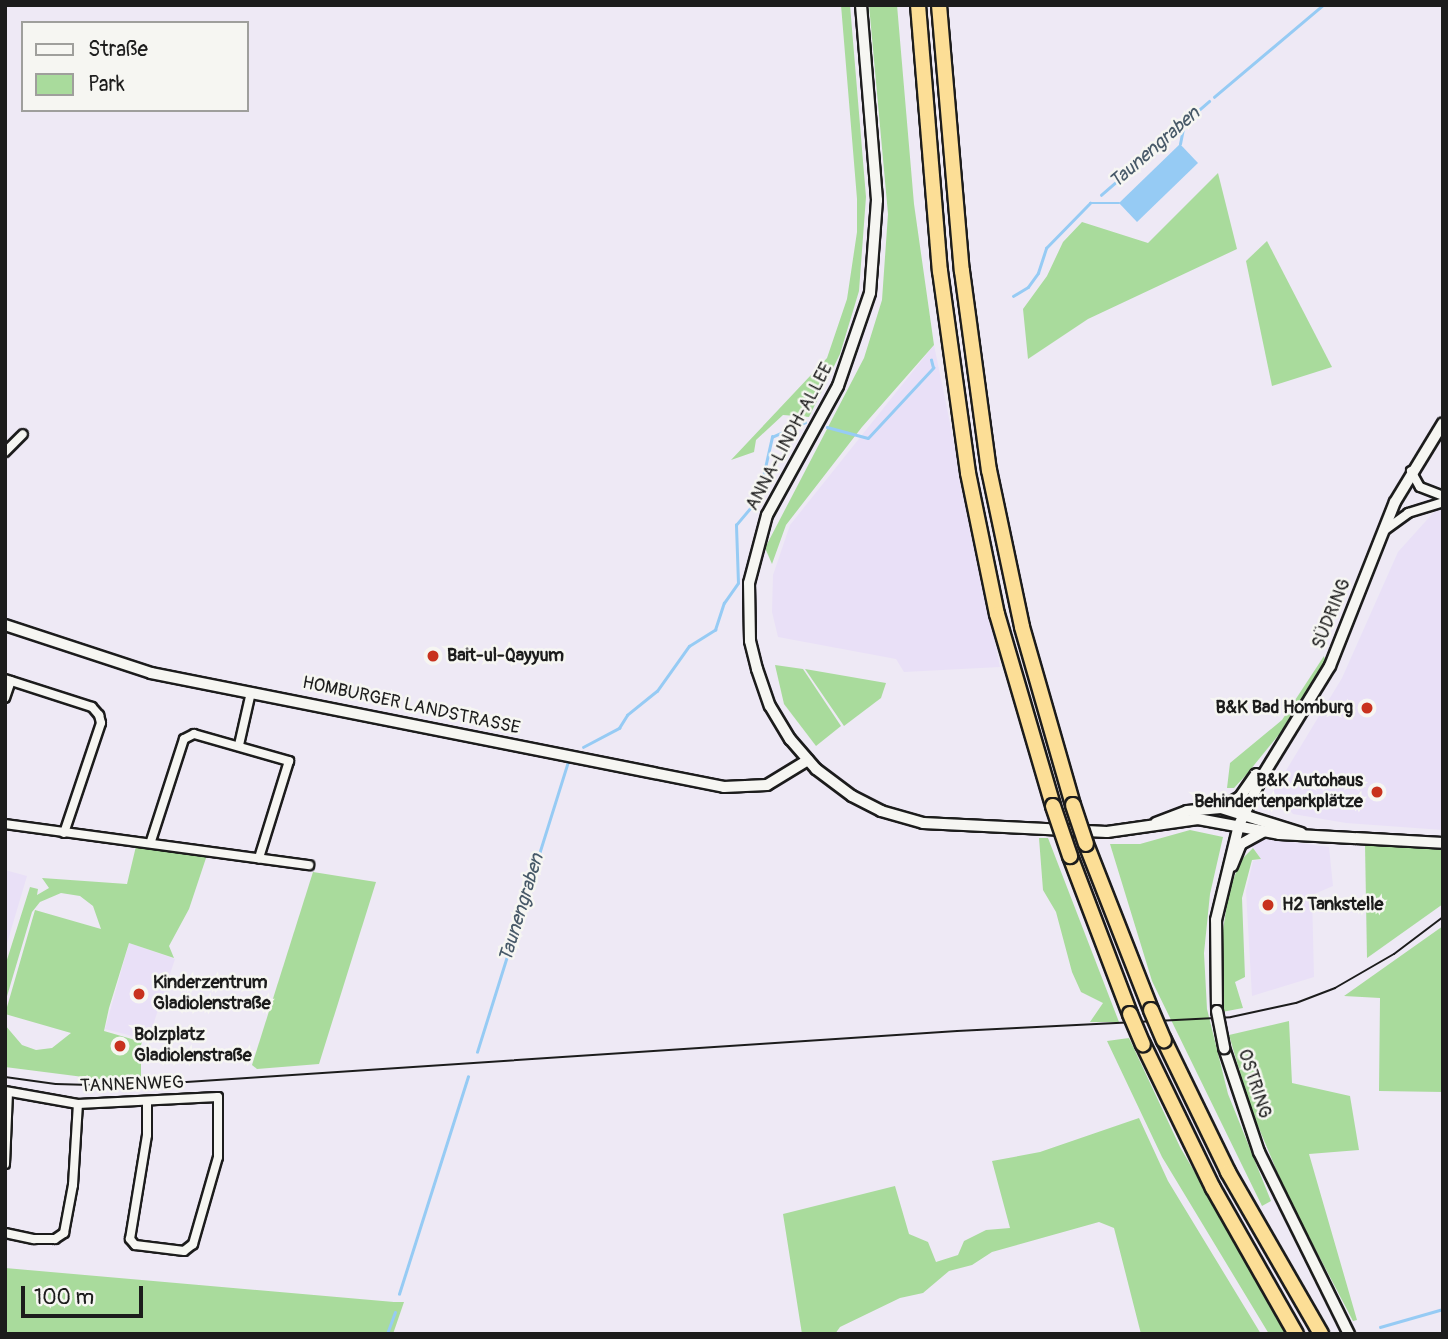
<!DOCTYPE html>
<html>
<head>
<meta charset="utf-8">
<style>
  body { margin:0 }
  #map { position:relative; width:1448px; height:1339px; overflow:hidden; background:#eee9f5; font-family:Pangolin,sans-serif }
  div>[style] { position:absolute }
  .built>* { inset:0; background:#e9e0f7 }
  .green>* { inset:0; background:#a9db9c }
  .water>* { inset:0; background:#96cbf4 }
  .stream>* { height:2.5px; margin:-1.25px; padding:0 1.25px; transform-origin:1.25px; border-radius:1.25px; background:#96cbf4 }
  .roads { filter:drop-shadow(2px 0 #1c1c1c) drop-shadow(-2px 0 #1c1c1c) drop-shadow(0 2px #1c1c1c) drop-shadow(0 -2px #1c1c1c) }
  .street>* { height:8px; margin:-4px; padding:0 4px; transform-origin:4px; border-radius:4px; background:#f6f6f2 }
  .secondary>* { height:10px; margin:-5px; padding:0 5px; transform-origin:5px; border-radius:5px; background:#f6f6f2 }
  .highway>* { height:14px; margin:-7px; padding:0 7px; transform-origin:7px; border-radius:7px; background:#fcde96 }
  .tram>* { height:2px; margin:-1px; padding:0 1px; transform-origin:1px; border-radius:1px; background:#1c1c1c }
  .bridges { filter:drop-shadow(2px 0 #1c1c1c) drop-shadow(-2px 0 #1c1c1c) drop-shadow(0 2px #1c1c1c) drop-shadow(0 -2px #1c1c1c) }
  .secondary-bridge>* { height:10px; margin:-5px; padding:0 5px; transform-origin:5px; border-radius:5px; background:#f6f6f2 }
  .highway-bridge>* { height:14px; margin:-7px; padding:0 7px; transform-origin:7px; border-radius:7px; background:#fcde96 }
  .dots>* { width:19px; height:19px; translate:-50% -50%; box-sizing:border-box; border:4px solid #f6f6f2; border-radius:50% }
  span { translate:-50% -50%; white-space:nowrap; text-align:center; line-height:1.15; -webkit-text-stroke:5px #f6f6f2; paint-order:stroke }
  .street-label { font-size:18px; color:#1c1c1c }
  .poi-label { font-size:18px; color:#1c1c1c; font-weight:700 }
  .left { translate:0 -50%; text-align:left }
  .right { translate:-100% -50%; text-align:right }
  .water-label { font-size:19px; color:#475968; font-style:italic }
  .frame { position:absolute; inset:0; border:7px solid #1c1c1c; pointer-events:none }
  .legend { position:absolute; left:21px; top:21px; width:228px; height:91px; box-sizing:border-box; background:#f6f6f2; border:2px solid #9f9f9c; margin:0; padding:9px 12px; list-style:none; font-size:21px; color:#1c1c1c }
  .legend li { display:flex; align-items:center; gap:14px; height:35px }
  .legend b { width:35px; border:2px solid #9f9f9c }
  .scale { position:absolute; left:21px; top:1286px; width:122px; height:32px; box-sizing:border-box; border:4px solid #1c1c1c; border-top:0; padding-left:9px; font-size:21px; line-height:24px; white-space:nowrap; color:#1c1c1c; -webkit-text-stroke:5px #f6f6f2; paint-order:stroke }
</style>
</head>
<body>
<div id="map">
  <div class="built">
    <i style="clip-path:polygon(934px 345px,1000px 667px,904px 672px,896px 659px,778px 637px,772px 612px,773px 575px,790px 525px)"></i>
    <i style="clip-path:polygon(1443px 502px,1443px 830px,1346px 823px,1293px 814px,1273px 792px,1342px 678px,1398px 552px)"></i>
    <i style="clip-path:polygon(1262px 838px,1329px 847px,1333px 886px,1312px 895px,1314px 977px,1252px 996px,1246px 891px,1253px 861px,1261px 859px,1250px 843px)"></i>
    <i style="clip-path:polygon(5px 870px,27px 876px,5px 950px)"></i>
    <i style="clip-path:polygon(129px 943px,175px 959px,148px 1040px,105px 1029px)"></i>
  </div>
  <div class="green">
    <i style="clip-path:polygon(841px 5px,850px 5px,866px 197px,859px 291px,840px 354px,809px 417px,783px 415px,756px 440px,754px 452px,731px 460px,827px 358px,847px 299px,857px 232px,857px 199px)"></i>
    <i style="clip-path:polygon(869px 5px,897px 5px,914px 204px,934px 345px,862px 427px,786px 525px,772px 564px,765px 548px,864px 358px,882px 300px,888px 214px)"></i>
    <i style="clip-path:polygon(1218px 173px,1237px 249px,1088px 319px,1028px 359px,1023px 309px,1047px 276px,1063px 242px,1082px 222px,1148px 243px)"></i>
    <i style="clip-path:polygon(1267px 241px,1332px 367px,1272px 386px,1246px 261px)"></i>
    <i style="clip-path:polygon(1324px 656px,1326px 664px,1307px 700px,1246px 775px,1234px 788px,1227px 788px,1230px 763px,1282px 720px)"></i>
    <i style="clip-path:polygon(775px 665px,803px 669px,841px 726px,816px 746px,784px 704px)"></i>
    <i style="clip-path:polygon(805px 669px,886px 683px,881px 698px,844px 726px)"></i>
    <i style="clip-path:polygon(1190px 830px,1223px 837px,1210px 894px,1204px 953px,1207px 1009px,1228px 1094px,1271px 1201px,1262px 1206px,1152px 981px,1110px 844px,1140px 844px)"></i>
    <i style="clip-path:polygon(1039px 838px,1048px 838px,1119px 1022px,1090px 1022px,1103px 1003px,1081px 992px,1072px 972px,1056px 912px,1043px 890px)"></i>
    <i style="clip-path:polygon(137px 842px,207px 855px,189px 909px,169px 946px,174px 958px,129px 943px,109px 1008px,104px 1031px,142px 1042px,136px 1060px,141px 1062px,141px 1077px,107px 1080px,5px 1067px,5px 1025px,22px 1045px,36px 1050px,52px 1048px,71px 1033px,5px 1014px,35px 910px,101px 929px,93px 906px,80px 896px,61px 893px,40px 902px,32px 912px,5px 1003px,5px 966px,30px 887px,38px 889px,37px 895px,49px 888px,42px 878px,127px 884px)"></i>
    <i style="clip-path:polygon(1365px 844px,1443px 848px,1443px 904px,1367px 958px)"></i>
    <i style="clip-path:polygon(1253px 848px,1261px 859px,1252px 860px,1242px 898px,1245px 977px,1235px 982px,1243px 1008px,1222px 1012px,1222px 937px,1229px 890px,1241px 860px)"></i>
    <i style="clip-path:polygon(313px 872px,376px 882px,319px 1064px,257px 1069px,252px 1065px)"></i>
    <i style="clip-path:polygon(1443px 926px,1443px 1092px,1379px 1091px,1380px 998px,1344px 996px)"></i>
    <i style="clip-path:polygon(1289px 1021px,1292px 1083px,1350px 1096px,1359px 1150px,1309px 1154px,1357px 1320px,1353px 1321px,1286px 1193px,1250px 1107px,1229px 1035px)"></i>
    <i style="clip-path:polygon(1129px 1038px,1180px 1147px,1289px 1334px,1269px 1334px,1162px 1157px,1107px 1041px)"></i>
    <i style="clip-path:polygon(1139px 1118px,1168px 1181px,1261px 1334px,1141px 1334px,1114px 1228px,1099px 1222px,992px 1252px,972px 1265px,949px 1271px,923px 1293px,900px 1298px,840px 1327px,835px 1334px,802px 1334px,783px 1214px,895px 1186px,909px 1234px,928px 1242px,936px 1262px,958px 1255px,964px 1241px,986px 1230px,1010px 1228px,992px 1161px,1040px 1152px)"></i>
    <i style="clip-path:polygon(5px 1268px,394px 1302px,404px 1302px,393px 1334px,5px 1334px)"></i>
  </div>
  <div class="water">
    <i style="clip-path:polygon(1180px 144px,1198px 163px,1137px 222px,1119px 203px)"></i>
  </div>
  <div class="stream">
    <i style="left:1214px;top:97px;width:143px;rotate:-40.2deg"></i>
    <i style="left:1180px;top:144px;width:21px;rotate:-79deg"></i>
    <i style="left:1101px;top:195px;width:143px;rotate:-41deg"></i>
    <i style="left:1013px;top:296px;width:17px;rotate:-31deg"></i>
    <i style="left:1028px;top:287px;width:17px;rotate:-54deg"></i>
    <i style="left:1038px;top:273px;width:26px;rotate:-72deg"></i>
    <i style="left:1046px;top:248px;width:63px;rotate:-45.6deg"></i>
    <i style="left:1090px;top:203px;width:29px"></i>
    <i style="left:827px;top:427px;width:42px;rotate:15deg"></i>
    <i style="left:868px;top:438px;width:96px;rotate:-47.1deg"></i>
    <i style="left:933px;top:368px;width:8px;rotate:-104deg"></i>
    <i style="left:583px;top:747px;width:41px;rotate:-27.8deg"></i>
    <i style="left:619px;top:728px;width:15px;rotate:-58deg"></i>
    <i style="left:627px;top:715px;width:38px;rotate:-39deg"></i>
    <i style="left:657px;top:691px;width:55px;rotate:-54.6deg"></i>
    <i style="left:689px;top:646px;width:31px;rotate:-32deg"></i>
    <i style="left:715px;top:630px;width:28px;rotate:-72deg"></i>
    <i style="left:724px;top:603px;width:24px;rotate:-55deg"></i>
    <i style="left:738px;top:583px;width:58px;rotate:-92deg"></i>
    <i style="left:736px;top:525px;width:34px;rotate:-50deg"></i>
    <i style="left:758px;top:499px;width:64px;rotate:-77.3deg"></i>
    <i style="left:772px;top:437px;width:36px;rotate:-24deg"></i>
    <i style="left:477px;top:1052px;width:302px;rotate:-72.6deg"></i>
    <i style="left:399px;top:1294px;width:228px;rotate:-72.4deg"></i>
    <i style="left:1380px;top:1327px;width:66px;rotate:-15.9deg"></i>
    <i style="left:387px;top:1334px;width:23px;rotate:-70deg"></i>
  </div>
  <div class="roads">
    <div class="street">
      <i style="left:5px;top:452px;width:25px;rotate:-45deg"></i>
      <i style="left:1411px;top:471px;width:18px;rotate:61deg"></i>
      <i style="left:1420px;top:487px;width:25px;rotate:21deg"></i>
      <i style="left:1385px;top:530px;width:29px;rotate:-36deg"></i>
      <i style="left:1408px;top:513px;width:37px;rotate:-17deg"></i>
      <i style="left:5px;top:679px;width:91px;rotate:17.8deg"></i>
      <i style="left:92px;top:707px;width:11px;rotate:49deg"></i>
      <i style="left:99px;top:715px;width:8px;rotate:76deg"></i>
      <i style="left:101px;top:723px;width:116px;rotate:108.6deg"></i>
      <i style="left:5px;top:698px;width:18px;rotate:-71deg"></i>
      <i style="left:239px;top:745px;width:54px;rotate:-77.2deg"></i>
      <i style="left:5px;top:824px;width:307px;rotate:7.7deg"></i>
      <i style="left:151px;top:841px;width:107px;rotate:-72.1deg"></i>
      <i style="left:184px;top:739px;width:11px;rotate:-27deg"></i>
      <i style="left:194px;top:734px;width:99px;rotate:15.9deg"></i>
      <i style="left:289px;top:761px;width:102px;rotate:107.2deg"></i>
      <i style="left:5px;top:1091px;width:74px;rotate:10.1deg"></i>
      <i style="left:78px;top:1104px;width:140px;rotate:-2.9deg"></i>
      <i style="left:218px;top:1097px;width:60px;rotate:90deg"></i>
      <i style="left:218px;top:1157px;width:91px;rotate:106deg"></i>
      <i style="left:193px;top:1244px;width:11px;rotate:142deg"></i>
      <i style="left:184px;top:1251px;width:49px;rotate:-173deg"></i>
      <i style="left:135px;top:1245px;width:8px;rotate:-130deg"></i>
      <i style="left:130px;top:1239px;width:105px;rotate:-80.7deg"></i>
      <i style="left:147px;top:1135px;width:32px;rotate:-90deg"></i>
      <i style="left:5px;top:1164px;width:72px;rotate:-87.6deg"></i>
      <i style="left:5px;top:1233px;width:30px;rotate:12deg"></i>
      <i style="left:34px;top:1239px;width:21px"></i>
      <i style="left:55px;top:1239px;width:11px;rotate:-34deg"></i>
      <i style="left:64px;top:1233px;width:49px;rotate:-79.4deg"></i>
      <i style="left:73px;top:1185px;width:81px;rotate:-86.5deg"></i>
    </div>
    <div class="secondary">
      <i style="left:861px;top:5px;width:196px;rotate:85.3deg"></i>
      <i style="left:877px;top:200px;width:93px;rotate:94.3deg"></i>
      <i style="left:870px;top:293px;width:98px;rotate:109deg"></i>
      <i style="left:838px;top:386px;width:147px;rotate:118.8deg"></i>
      <i style="left:767px;top:515px;width:70px;rotate:104.8deg"></i>
      <i style="left:749px;top:583px;width:58px;rotate:89deg"></i>
      <i style="left:750px;top:641px;width:29px;rotate:76deg"></i>
      <i style="left:757px;top:669px;width:39px;rotate:71deg"></i>
      <i style="left:770px;top:706px;width:39px;rotate:59deg"></i>
      <i style="left:790px;top:739px;width:40px;rotate:49deg"></i>
      <i style="left:816px;top:769px;width:45px;rotate:36.9deg"></i>
      <i style="left:852px;top:796px;width:33px;rotate:27deg"></i>
      <i style="left:881px;top:811px;width:44px;rotate:15.9deg"></i>
      <i style="left:923px;top:823px;width:184px;rotate:2.8deg"></i>
      <i style="left:1107px;top:832px;width:92px;rotate:-8.1deg"></i>
      <i style="left:1198px;top:819px;width:82px;rotate:10.5deg"></i>
      <i style="left:1279px;top:834px;width:164px;rotate:3.1deg"></i>
      <i style="left:5px;top:625px;width:154px;rotate:18.2deg"></i>
      <i style="left:151px;top:673px;width:584px;rotate:11.25deg"></i>
      <i style="left:724px;top:787px;width:43px;rotate:-2.7deg"></i>
      <i style="left:767px;top:785px;width:48px;rotate:-31.4deg"></i>
      <i style="left:1221px;top:808px;width:22px;rotate:-30deg"></i>
      <i style="left:1240px;top:797px;width:28px;rotate:-55deg"></i>
      <i style="left:1156px;top:823px;width:33px;rotate:-21deg"></i>
      <i style="left:1187px;top:811px;width:34px;rotate:-5deg"></i>
      <i style="left:1221px;top:808px;width:84px;rotate:17.4deg"></i>
      <i style="left:1232px;top:866px;width:24px;rotate:-68deg"></i>
      <i style="left:1241px;top:844px;width:25px;rotate:-29deg"></i>
      <i style="left:1217px;top:1011px;width:91px;rotate:-90.6deg"></i>
      <i style="left:1216px;top:920px;width:98px;rotate:-76.4deg"></i>
      <i style="left:1239px;top:825px;width:55px;rotate:-64.4deg"></i>
      <i style="left:1263px;top:775px;width:128px;rotate:-58.4deg"></i>
      <i style="left:1330px;top:666px;width:176px;rotate:-68.4deg"></i>
      <i style="left:1395px;top:502px;width:92px;rotate:-58.7deg"></i>
      <i style="left:1224px;top:1048px;width:110px;rotate:71.4deg"></i>
      <i style="left:1259px;top:1152px;width:203px;rotate:63.7deg"></i>
    </div>
    <div class="highway">
      <i style="left:918px;top:5px;width:267px;rotate:85.3deg"></i>
      <i style="left:940px;top:271px;width:204px;rotate:82.1deg"></i>
      <i style="left:968px;top:473px;width:144px;rotate:78.4deg"></i>
      <i style="left:997px;top:614px;width:200px;rotate:73.7deg"></i>
      <i style="left:939px;top:5px;width:267px;rotate:85.1deg"></i>
      <i style="left:962px;top:271px;width:201px;rotate:82.3deg"></i>
      <i style="left:989px;top:470px;width:160px;rotate:78.1deg"></i>
      <i style="left:1022px;top:627px;width:185px;rotate:74deg"></i>
      <i style="left:1086px;top:844px;width:178px;rotate:68.6deg"></i>
      <i style="left:1070px;top:856px;width:169px;rotate:69.2deg"></i>
      <i style="left:1164px;top:1040px;width:147px;rotate:64.1deg"></i>
      <i style="left:1228px;top:1172px;width:187px;rotate:60.1deg"></i>
      <i style="left:1143px;top:1044px;width:160px;rotate:64.1deg"></i>
      <i style="left:1213px;top:1188px;width:168px;rotate:60.4deg"></i>
    </div>
  </div>
  <div class="tram">
    <i style="left:5px;top:1077px;width:51px;rotate:7.8deg"></i>
    <i style="left:56px;top:1084px;width:70px;rotate:1.6deg"></i>
    <i style="left:126px;top:1086px;width:833px;rotate:-3.79deg"></i>
    <i style="left:957px;top:1031px;width:274px;rotate:-2.9deg"></i>
    <i style="left:1231px;top:1017px;width:66px;rotate:-12.2deg"></i>
    <i style="left:1296px;top:1003px;width:42px;rotate:-21deg"></i>
    <i style="left:1335px;top:988px;width:68px;rotate:-30deg"></i>
    <i style="left:1394px;top:954px;width:61px;rotate:-37.1deg"></i>
  </div>
  <div class="bridges">
    <div class="secondary-bridge">
      <i style="left:1217px;top:1011px;width:38px;rotate:79deg"></i>
    </div>
    <div class="highway-bridge">
      <i style="left:1073px;top:805px;width:41px;rotate:71.6deg"></i>
      <i style="left:1053px;top:806px;width:53px;rotate:71.2deg"></i>
      <i style="left:1151px;top:1010px;width:33px;rotate:67deg"></i>
      <i style="left:1130px;top:1014px;width:33px;rotate:67deg"></i>
    </div>
  </div>
  <div class="dots">
    <i style="left:433px;top:656px;background:#c8321e"></i>
    <i style="left:1367px;top:708px;background:#c8321e"></i>
    <i style="left:1377px;top:792px;background:#c8321e"></i>
    <i style="left:1268px;top:905px;background:#c8321e"></i>
    <i style="left:139px;top:994px;background:#c8321e"></i>
    <i style="left:120px;top:1046px;background:#c8321e"></i>
  </div>
  <div class="street-label">
    <span style="left:790px;top:437px;rotate:-62deg">ANNA-LINDH-ALLEE</span>
    <span style="left:1332px;top:614px;rotate:-68deg">SÜDRING</span>
    <span style="left:411px;top:706px;rotate:12deg">HOMBURGER LANDSTRASSE</span>
    <span style="left:1254px;top:1084px;rotate:72deg">OSTRING</span>
    <span style="left:132px;top:1085px;rotate:-2deg">TANNENWEG</span>
  </div>
  <div class="poi-label">
    <span class="left" style="left:447px;top:656px">Bait-ul-Qayyum</span>
    <span class="right" style="left:1353px;top:708px">B&amp;K Bad Homburg</span>
    <span class="right" style="left:1363px;top:792px">B&amp;K Autohaus<br>Behindertenparkplätze</span>
    <span class="left" style="left:1282px;top:905px">H2 Tankstelle</span>
    <span class="left" style="left:153px;top:994px">Kinderzentrum<br>Gladiolenstraße</span>
    <span class="left" style="left:134px;top:1046px">Bolzplatz<br>Gladiolenstraße</span>
  </div>
  <div class="water-label">
    <span style="left:1155px;top:148px;rotate:-41deg">Taunengraben</span>
    <span style="left:522px;top:908px;rotate:-73deg">Taunengraben</span>
  </div>
  <div class="frame"></div>
  <ul class="legend">
  <li><b style="height:9px;background:#f6f6f2"></b>Straße</li>
  <li><b style="height:19px;background:#a9db9c"></b>Park</li>
  </ul>
  <div class="scale">100 m</div>
</div>
</body>
</html>
